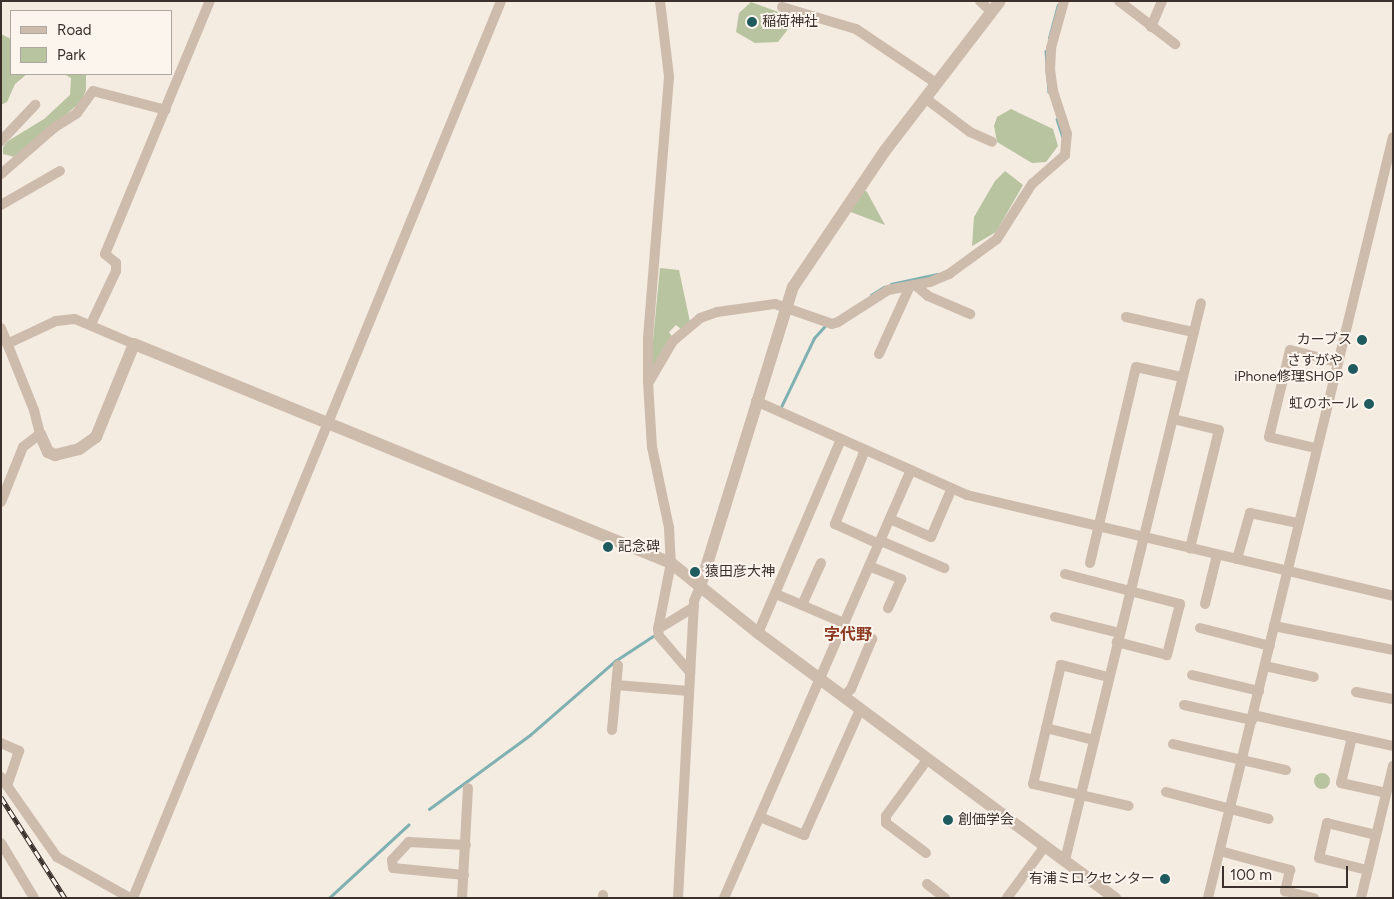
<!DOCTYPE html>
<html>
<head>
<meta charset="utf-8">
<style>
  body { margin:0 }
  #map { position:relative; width:1394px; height:899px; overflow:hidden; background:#f4ebe1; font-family:Figtree,"Noto Sans JP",sans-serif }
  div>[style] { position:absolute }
  .green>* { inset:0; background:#b8c4a0 }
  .round { border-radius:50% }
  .stream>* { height:2.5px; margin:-1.25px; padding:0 1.25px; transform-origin:1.25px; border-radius:1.25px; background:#7fb0b2 }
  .minor>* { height:10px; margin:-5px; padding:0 5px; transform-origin:5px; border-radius:5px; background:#cdbbac }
  .tertiary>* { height:12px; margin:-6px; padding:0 6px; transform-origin:6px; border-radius:6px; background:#cdbbac }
  .rail>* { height:4.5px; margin-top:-2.25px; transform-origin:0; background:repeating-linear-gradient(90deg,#fbf5ee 0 8px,#3b302b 0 16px); box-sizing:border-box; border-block:1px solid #3b302b }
  .dots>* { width:14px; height:14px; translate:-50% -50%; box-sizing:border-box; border:2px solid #fbf5ee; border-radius:50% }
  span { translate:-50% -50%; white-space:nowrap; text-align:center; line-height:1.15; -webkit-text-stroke:4px #fbf5ee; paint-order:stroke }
  .poi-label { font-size:14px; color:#3b302b }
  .left { translate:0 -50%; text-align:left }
  .right { translate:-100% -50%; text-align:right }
  .quarter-label { font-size:16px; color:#8c3b22; font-weight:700 }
  .frame { position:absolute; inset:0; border:2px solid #3b302b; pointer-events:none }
  .legend { position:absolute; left:10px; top:10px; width:162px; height:65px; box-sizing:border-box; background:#fbf5ee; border:1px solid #aea6a0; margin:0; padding:6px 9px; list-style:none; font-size:15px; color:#3b302b }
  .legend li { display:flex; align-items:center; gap:10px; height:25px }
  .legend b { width:25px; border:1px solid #aea6a0 }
  .scale { position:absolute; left:1222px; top:866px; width:126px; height:22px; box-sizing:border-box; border:2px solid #3b302b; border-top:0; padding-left:6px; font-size:15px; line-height:18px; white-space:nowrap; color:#3b302b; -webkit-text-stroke:4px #fbf5ee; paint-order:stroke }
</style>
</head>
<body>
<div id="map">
  <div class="green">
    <i style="clip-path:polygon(751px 2px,792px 17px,792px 24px,778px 42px,755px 43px,736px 32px,739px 13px)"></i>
    <i style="clip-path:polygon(1px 34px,11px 39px,11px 74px,27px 74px,15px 84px,7px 102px,1px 105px)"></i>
    <i style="clip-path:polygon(64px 74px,86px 74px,86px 90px,81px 102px,15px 157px,3px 154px,3px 147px,8px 141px,44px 119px,70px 95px,71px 78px)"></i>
    <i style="clip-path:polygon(1011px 109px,1053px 129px,1058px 146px,1046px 162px,1032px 163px,997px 142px,994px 126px,997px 117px)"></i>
    <i style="clip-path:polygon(1005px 171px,1023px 185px,996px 232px,972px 246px,974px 217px,995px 181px)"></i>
    <i style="clip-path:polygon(863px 189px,867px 192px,885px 225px,848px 211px)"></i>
    <i style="clip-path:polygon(660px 268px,679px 270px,690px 322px,681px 329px,676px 325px,669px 332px,673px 338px,650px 371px)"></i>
    <i class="round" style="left:1314px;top:773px;width:16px;height:16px"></i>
  </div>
  <div class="stream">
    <i style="left:1049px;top:38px;width:34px;rotate:-75deg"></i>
    <i style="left:1046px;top:51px;width:41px;rotate:85.8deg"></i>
    <i style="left:1057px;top:119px;width:20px;rotate:72deg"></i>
    <i style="left:891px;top:284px;width:47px;rotate:-12.3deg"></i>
    <i style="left:871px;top:295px;width:15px;rotate:-32deg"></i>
    <i style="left:781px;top:407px;width:76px;rotate:-64.4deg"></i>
    <i style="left:814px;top:338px;width:15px;rotate:-48deg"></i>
    <i style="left:429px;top:809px;width:125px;rotate:-36.2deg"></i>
    <i style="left:530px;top:735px;width:113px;rotate:-41deg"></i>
    <i style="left:615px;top:661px;width:45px;rotate:-33.3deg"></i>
    <i style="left:329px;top:898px;width:108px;rotate:-42.7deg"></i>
  </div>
  <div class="minor">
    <i style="left:660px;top:1px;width:77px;rotate:83.2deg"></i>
    <i style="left:669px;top:77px;width:262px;rotate:94.6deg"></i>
    <i style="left:648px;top:338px;width:44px;rotate:90deg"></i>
    <i style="left:648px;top:382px;width:65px;rotate:86.5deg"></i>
    <i style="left:652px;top:447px;width:83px;rotate:78.1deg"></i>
    <i style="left:669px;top:528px;width:35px;rotate:87deg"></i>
    <i style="left:671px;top:563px;width:67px;rotate:101.1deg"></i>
    <i style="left:658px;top:629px;width:7px;rotate:82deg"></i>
    <i style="left:659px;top:636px;width:48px;rotate:49.3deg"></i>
    <i style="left:980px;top:1px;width:16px;rotate:43deg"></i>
    <i style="left:1119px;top:1px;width:71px;rotate:37.5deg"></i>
    <i style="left:782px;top:7px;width:77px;rotate:16.6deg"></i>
    <i style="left:856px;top:29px;width:97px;rotate:34deg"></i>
    <i style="left:1151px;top:27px;width:28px;rotate:-67deg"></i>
    <i style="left:925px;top:98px;width:56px;rotate:37.1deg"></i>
    <i style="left:970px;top:132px;width:24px;rotate:24deg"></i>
    <i style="left:1px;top:141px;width:50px;rotate:-46.6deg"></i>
    <i style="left:1px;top:174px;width:72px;rotate:-41deg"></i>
    <i style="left:55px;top:127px;width:26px;rotate:-32deg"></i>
    <i style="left:77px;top:113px;width:27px;rotate:-54deg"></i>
    <i style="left:93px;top:91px;width:75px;rotate:14.6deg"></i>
    <i style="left:1px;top:205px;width:68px;rotate:-30deg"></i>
    <i style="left:915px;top:285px;width:17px;rotate:40deg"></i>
    <i style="left:928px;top:296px;width:46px;rotate:23.2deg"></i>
    <i style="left:1126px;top:317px;width:69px;rotate:12.6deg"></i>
    <i style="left:91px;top:324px;width:59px;rotate:-64.7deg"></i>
    <i style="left:116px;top:271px;width:8px;rotate:-90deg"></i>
    <i style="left:116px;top:263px;width:14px;rotate:-141deg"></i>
    <i style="left:105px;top:254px;width:274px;rotate:-67.5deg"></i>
    <i style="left:1px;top:328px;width:88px;rotate:68.1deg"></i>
    <i style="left:34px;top:410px;width:25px;rotate:76deg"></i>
    <i style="left:40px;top:434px;width:21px;rotate:143deg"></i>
    <i style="left:23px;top:447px;width:59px;rotate:111.8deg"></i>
    <i style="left:7px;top:344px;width:54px;rotate:-25.1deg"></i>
    <i style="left:56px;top:321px;width:19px;rotate:-6deg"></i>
    <i style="left:75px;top:319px;width:64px;rotate:23deg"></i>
    <i style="left:879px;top:354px;width:75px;rotate:-65.5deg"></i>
    <i style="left:649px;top:382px;width:48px;rotate:-59.7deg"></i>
    <i style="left:673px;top:341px;width:35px;rotate:-40deg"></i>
    <i style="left:700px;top:318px;width:18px;rotate:-19deg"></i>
    <i style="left:717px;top:312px;width:59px;rotate:-7.9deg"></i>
    <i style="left:775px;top:304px;width:60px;rotate:19.3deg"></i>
    <i style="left:832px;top:324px;width:6px;rotate:-18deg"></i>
    <i style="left:838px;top:322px;width:59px;rotate:-32.6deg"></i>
    <i style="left:888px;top:290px;width:43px;rotate:-10.8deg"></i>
    <i style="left:930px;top:282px;width:21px;rotate:-23deg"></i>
    <i style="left:949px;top:274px;width:59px;rotate:-36.1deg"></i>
    <i style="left:997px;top:239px;width:65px;rotate:-57.5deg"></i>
    <i style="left:1032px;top:184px;width:44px;rotate:-41.3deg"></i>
    <i style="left:1065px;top:155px;width:21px;rotate:-85deg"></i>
    <i style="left:1067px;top:134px;width:45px;rotate:-108deg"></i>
    <i style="left:1053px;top:91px;width:21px;rotate:-98deg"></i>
    <i style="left:1050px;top:70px;width:22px;rotate:-87deg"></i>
    <i style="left:1051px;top:48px;width:49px;rotate:-74.5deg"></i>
    <i style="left:756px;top:401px;width:231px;rotate:24deg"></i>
    <i style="left:967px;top:495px;width:438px;rotate:13.3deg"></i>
    <i style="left:1173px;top:419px;width:47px;rotate:13.4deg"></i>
    <i style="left:1219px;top:430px;width:122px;rotate:103.8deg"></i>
    <i style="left:1315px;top:448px;width:47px;rotate:-166.6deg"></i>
    <i style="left:1269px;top:437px;width:89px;rotate:-76.4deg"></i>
    <i style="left:1290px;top:350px;width:49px;rotate:14.3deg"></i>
    <i style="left:865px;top:450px;width:80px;rotate:112.1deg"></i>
    <i style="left:835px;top:524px;width:48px;rotate:24.4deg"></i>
    <i style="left:890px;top:519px;width:45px;rotate:23.7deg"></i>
    <i style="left:931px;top:537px;width:53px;rotate:-66.8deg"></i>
    <i style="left:881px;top:541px;width:69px;rotate:23.2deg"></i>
    <i style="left:1237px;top:559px;width:48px;rotate:-74.2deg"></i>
    <i style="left:1250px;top:513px;width:49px;rotate:11.8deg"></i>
    <i style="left:1090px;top:563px;width:201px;rotate:-76.8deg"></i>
    <i style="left:1136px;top:367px;width:46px;rotate:12.5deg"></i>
    <i style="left:869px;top:566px;width:35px;rotate:22deg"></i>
    <i style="left:901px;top:579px;width:32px;rotate:114deg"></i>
    <i style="left:1065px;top:574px;width:119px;rotate:14.6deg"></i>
    <i style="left:1180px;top:604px;width:53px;rotate:104.3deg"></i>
    <i style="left:1167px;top:655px;width:52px;rotate:-165.4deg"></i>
    <i style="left:776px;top:594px;width:74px;rotate:23.1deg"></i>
    <i style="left:1205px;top:604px;width:50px;rotate:-76.2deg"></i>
    <i style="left:802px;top:605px;width:46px;rotate:-65.7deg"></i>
    <i style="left:1055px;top:617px;width:66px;rotate:14deg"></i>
    <i style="left:842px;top:626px;width:33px;rotate:23deg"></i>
    <i style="left:872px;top:639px;width:54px;rotate:112.8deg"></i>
    <i style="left:851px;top:689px;width:11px;rotate:135deg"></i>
    <i style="left:1274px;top:626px;width:121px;rotate:11.4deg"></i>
    <i style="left:1200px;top:628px;width:72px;rotate:14.4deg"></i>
    <i style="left:658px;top:629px;width:42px;rotate:-31.4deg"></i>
    <i style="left:758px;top:633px;width:211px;rotate:-66.8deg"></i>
    <i style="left:1265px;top:666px;width:50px;rotate:12.7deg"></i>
    <i style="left:1192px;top:675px;width:69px;rotate:13.4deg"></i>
    <i style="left:1108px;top:677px;width:49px;rotate:-165.7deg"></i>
    <i style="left:1061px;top:665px;width:122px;rotate:103.2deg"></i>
    <i style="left:1033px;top:784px;width:98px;rotate:12.9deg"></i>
    <i style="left:616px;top:685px;width:73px;rotate:4.7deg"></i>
    <i style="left:1356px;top:692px;width:38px;rotate:11deg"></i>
    <i style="left:1184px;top:705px;width:70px;rotate:12.4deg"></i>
    <i style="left:1253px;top:715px;width:143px;rotate:12.5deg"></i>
    <i style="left:1046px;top:728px;width:49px;rotate:14deg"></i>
    <i style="left:612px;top:730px;width:65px;rotate:-84.7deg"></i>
    <i style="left:1352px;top:737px;width:47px;rotate:103.4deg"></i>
    <i style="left:1341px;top:783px;width:46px;rotate:12.5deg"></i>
    <i style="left:1px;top:743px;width:20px;rotate:24deg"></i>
    <i style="left:19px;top:751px;width:36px;rotate:109deg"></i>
    <i style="left:1173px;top:744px;width:116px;rotate:13deg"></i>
    <i style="left:1px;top:777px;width:98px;rotate:55deg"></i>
    <i style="left:57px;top:857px;width:84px;rotate:29.3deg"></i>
    <i style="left:1166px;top:792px;width:106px;rotate:14.7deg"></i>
    <i style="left:760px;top:817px;width:48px;rotate:22.2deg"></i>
    <i style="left:804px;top:835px;width:137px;rotate:-65.9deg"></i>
    <i style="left:1px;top:843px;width:64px;rotate:59deg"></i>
    <i style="left:1220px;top:851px;width:73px;rotate:15.2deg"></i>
    <i style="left:1290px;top:870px;width:22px;rotate:103deg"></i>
    <i style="left:1285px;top:891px;width:30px;rotate:14deg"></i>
    <i style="left:926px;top:853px;width:50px;rotate:-143.1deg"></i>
    <i style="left:886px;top:823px;width:7px;rotate:-90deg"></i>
    <i style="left:886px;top:816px;width:69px;rotate:-53.8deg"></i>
    <i style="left:1065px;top:860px;width:573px;rotate:-76.28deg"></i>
    <i style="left:1367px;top:870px;width:49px;rotate:-166deg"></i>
    <i style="left:1319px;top:858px;width:36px;rotate:-77deg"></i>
    <i style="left:1327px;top:823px;width:50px;rotate:13.8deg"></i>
    <i style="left:464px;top:875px;width:71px;rotate:-174.4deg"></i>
    <i style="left:393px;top:868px;width:8px;rotate:-97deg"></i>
    <i style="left:392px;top:860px;width:25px;rotate:-47deg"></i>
    <i style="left:409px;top:842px;width:57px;rotate:3deg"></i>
    <i style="left:927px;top:884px;width:23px;rotate:38deg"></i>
    <i style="left:133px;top:898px;width:970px;rotate:-67.69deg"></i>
    <i style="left:462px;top:898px;width:110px;rotate:-86.9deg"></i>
    <i style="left:603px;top:898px;width:3px;rotate:-90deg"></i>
    <i style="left:678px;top:898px;width:297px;rotate:-86.9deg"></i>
    <i style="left:694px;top:601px;width:15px;rotate:-67deg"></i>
    <i style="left:724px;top:898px;width:467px;rotate:-66.4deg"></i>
    <i style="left:1007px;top:898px;width:64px;rotate:-53.8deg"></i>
    <i style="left:1208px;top:898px;width:783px;rotate:-76.34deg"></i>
    <i style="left:1361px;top:898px;width:136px;rotate:-76.4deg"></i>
  </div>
  <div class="tertiary">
    <i style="left:40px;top:434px;width:20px;rotate:66deg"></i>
    <i style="left:48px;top:452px;width:8px;rotate:23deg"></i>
    <i style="left:55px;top:455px;width:25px;rotate:-14deg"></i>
    <i style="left:79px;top:449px;width:21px;rotate:-35deg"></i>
    <i style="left:96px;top:437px;width:100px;rotate:-67.8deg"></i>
    <i style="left:134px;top:344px;width:580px;rotate:22.19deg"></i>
    <i style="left:671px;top:563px;width:112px;rotate:38.8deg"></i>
    <i style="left:758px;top:633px;width:445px;rotate:36.6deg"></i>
    <i style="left:700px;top:587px;width:314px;rotate:-72.8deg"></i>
    <i style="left:793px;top:287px;width:163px;rotate:-56deg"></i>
    <i style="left:884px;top:152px;width:190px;rotate:-52.5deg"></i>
  </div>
  <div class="rail">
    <i style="left:1px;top:797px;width:120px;rotate:57.6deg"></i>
  </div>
  <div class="dots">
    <i style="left:752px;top:22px;background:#1f5a5e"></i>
    <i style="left:1362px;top:340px;background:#1f5a5e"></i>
    <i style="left:1353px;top:369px;background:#1f5a5e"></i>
    <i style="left:1369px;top:404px;background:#1f5a5e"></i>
    <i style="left:608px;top:547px;background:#1f5a5e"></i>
    <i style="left:695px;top:572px;background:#1f5a5e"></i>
    <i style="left:948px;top:820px;background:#1f5a5e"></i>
    <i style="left:1165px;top:879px;background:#1f5a5e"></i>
  </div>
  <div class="poi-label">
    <span class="left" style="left:762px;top:22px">稲荷神社</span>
    <span class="right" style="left:1352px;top:340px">カーブス</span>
    <span class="right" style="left:1343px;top:369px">さすがや<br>iPhone修理SHOP</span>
    <span class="right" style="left:1359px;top:404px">虹のホール</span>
    <span class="left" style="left:618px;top:547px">記念碑</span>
    <span class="left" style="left:705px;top:572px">猿田彦大神</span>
    <span class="left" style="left:958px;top:820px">創価学会</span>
    <span class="right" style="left:1155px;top:879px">有浦ミロクセンター</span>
  </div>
  <div class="quarter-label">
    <span style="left:848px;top:635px">字代野</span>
  </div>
  <div class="frame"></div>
  <ul class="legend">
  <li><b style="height:6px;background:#cdbbac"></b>Road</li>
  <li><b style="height:14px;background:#b8c4a0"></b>Park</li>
  </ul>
  <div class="scale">100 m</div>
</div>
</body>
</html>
